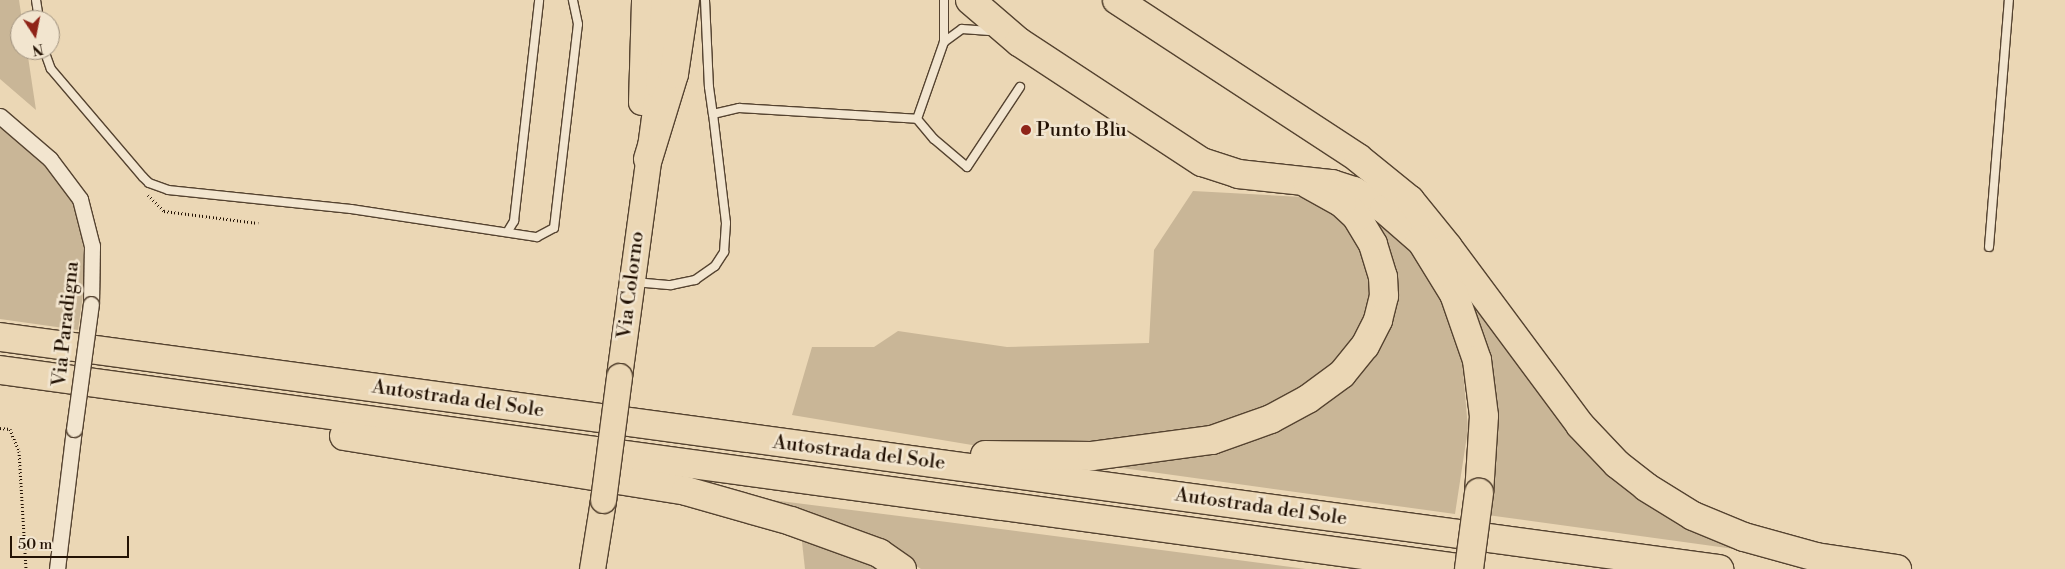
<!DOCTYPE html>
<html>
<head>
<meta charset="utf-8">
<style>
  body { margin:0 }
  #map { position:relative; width:2065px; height:569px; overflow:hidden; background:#ebd7b5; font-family:"Libre Bodoni",serif }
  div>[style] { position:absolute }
  .green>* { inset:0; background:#c9b697 }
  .path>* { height:3px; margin-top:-1.5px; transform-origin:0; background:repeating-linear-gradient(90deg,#231204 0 1px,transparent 0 3.5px) }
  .roads { filter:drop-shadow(1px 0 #554330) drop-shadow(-1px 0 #554330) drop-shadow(0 1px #554330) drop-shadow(0 -1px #554330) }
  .lane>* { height:8px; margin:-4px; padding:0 4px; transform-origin:4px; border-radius:4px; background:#f2e5cf }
  .street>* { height:15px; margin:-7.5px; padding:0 7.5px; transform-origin:7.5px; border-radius:7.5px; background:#f2e5cf }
  .primary>* { height:25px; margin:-12.5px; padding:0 12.5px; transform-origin:12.5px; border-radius:12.5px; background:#ebd7b5 }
  .highway>* { height:28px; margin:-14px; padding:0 14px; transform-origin:14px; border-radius:14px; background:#ebd7b5 }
  .bridges { filter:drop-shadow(1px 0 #554330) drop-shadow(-1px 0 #554330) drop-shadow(0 1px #554330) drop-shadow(0 -1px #554330) }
  .street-bridge>* { height:15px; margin:-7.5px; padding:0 7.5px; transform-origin:7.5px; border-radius:7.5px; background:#f2e5cf }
  .primary-bridge>* { height:25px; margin:-12.5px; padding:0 12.5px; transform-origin:12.5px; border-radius:12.5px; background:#ebd7b5 }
  .highway-bridge>* { height:28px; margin:-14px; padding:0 14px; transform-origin:14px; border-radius:14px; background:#ebd7b5 }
  .dots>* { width:14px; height:14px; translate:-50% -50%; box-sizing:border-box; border:2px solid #f2e5cf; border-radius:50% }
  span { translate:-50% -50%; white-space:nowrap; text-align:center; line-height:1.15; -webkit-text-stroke:5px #f2e5cf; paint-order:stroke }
  .poi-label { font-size:20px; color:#231204 }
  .left { translate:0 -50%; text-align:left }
  .street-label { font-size:20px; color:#231204 }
  .north { position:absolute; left:10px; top:10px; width:50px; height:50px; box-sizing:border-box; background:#f2e5cf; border:1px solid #9f917e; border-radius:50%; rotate:169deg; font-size:14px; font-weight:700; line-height:20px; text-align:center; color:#231204 }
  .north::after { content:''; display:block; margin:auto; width:18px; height:22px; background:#8f2418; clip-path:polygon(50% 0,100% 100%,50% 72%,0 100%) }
  .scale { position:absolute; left:10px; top:536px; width:119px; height:22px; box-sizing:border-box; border:2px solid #231204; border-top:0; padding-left:6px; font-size:15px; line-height:18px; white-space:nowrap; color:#231204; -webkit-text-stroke:4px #f2e5cf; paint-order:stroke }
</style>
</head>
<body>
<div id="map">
  <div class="green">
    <i style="clip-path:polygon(0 0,19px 0,22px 20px,20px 50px,27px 50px,36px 110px,0 79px)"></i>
    <i style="clip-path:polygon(0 122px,51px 170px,74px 203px,80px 218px,86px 274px,78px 330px,0 319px)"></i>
    <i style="clip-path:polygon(1193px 191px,1320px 198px,1340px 213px,1364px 244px,1373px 285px,1363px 330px,1327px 370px,1277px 405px,1207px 430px,1125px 444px,984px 447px,792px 415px,812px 347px,874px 347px,898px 331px,1007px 347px,1149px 343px,1154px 250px)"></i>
    <i style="clip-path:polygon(1375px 219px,1407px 239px,1434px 282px,1461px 347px,1468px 429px,1455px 514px,1072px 461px,1161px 457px,1361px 361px,1388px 267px)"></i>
    <i style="clip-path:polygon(1444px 255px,1583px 446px,1634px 495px,1696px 530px,1749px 551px,1480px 514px,1489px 439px)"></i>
    <i style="clip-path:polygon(732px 495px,947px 522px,1306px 569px,921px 569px,872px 539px)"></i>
    <i style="clip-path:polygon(801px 533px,891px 569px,805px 569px)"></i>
  </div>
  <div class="path">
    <i style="left:148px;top:195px;width:23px;rotate:45deg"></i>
    <i style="left:164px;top:211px;width:95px;rotate:7.3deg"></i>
    <i style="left:0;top:428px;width:10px;rotate:6deg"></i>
    <i style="left:10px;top:429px;width:24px;rotate:68deg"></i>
    <i style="left:19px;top:451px;width:118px;rotate:86.6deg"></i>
  </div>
  <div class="roads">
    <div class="lane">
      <i style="left:36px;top:0;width:20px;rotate:81deg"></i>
      <i style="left:705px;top:0;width:87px;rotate:87.4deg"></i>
      <i style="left:709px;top:87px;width:27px;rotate:82deg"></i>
      <i style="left:944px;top:42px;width:22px;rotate:-36deg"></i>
      <i style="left:962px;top:29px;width:31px;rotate:4deg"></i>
      <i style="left:44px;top:50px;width:20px;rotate:70deg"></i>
      <i style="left:51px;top:69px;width:142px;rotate:49.6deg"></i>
      <i style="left:143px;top:177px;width:8px;rotate:45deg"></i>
      <i style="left:149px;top:183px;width:20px;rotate:20deg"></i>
      <i style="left:168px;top:190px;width:184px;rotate:5.9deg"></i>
      <i style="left:351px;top:209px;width:188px;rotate:8.6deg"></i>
      <i style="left:537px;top:237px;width:19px;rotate:-28deg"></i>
      <i style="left:554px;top:228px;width:205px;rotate:-83.3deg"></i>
      <i style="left:578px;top:24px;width:25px;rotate:-102deg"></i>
      <i style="left:917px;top:119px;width:82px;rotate:-70.7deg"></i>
      <i style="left:944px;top:42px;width:42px;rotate:-90deg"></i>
      <i style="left:508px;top:231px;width:12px;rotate:-59deg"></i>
      <i style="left:514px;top:221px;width:222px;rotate:-83.5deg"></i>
      <i style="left:1989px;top:247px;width:248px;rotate:-85.4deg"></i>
      <i style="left:634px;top:282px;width:37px;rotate:5deg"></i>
      <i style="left:671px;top:285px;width:25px;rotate:-12deg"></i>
      <i style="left:695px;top:280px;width:24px;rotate:-35deg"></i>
      <i style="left:715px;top:266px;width:17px;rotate:-57deg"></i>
      <i style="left:724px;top:252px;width:29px;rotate:-86deg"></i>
      <i style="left:726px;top:223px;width:110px;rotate:-96.8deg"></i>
      <i style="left:713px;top:114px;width:27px;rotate:-13deg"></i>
      <i style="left:739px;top:108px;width:178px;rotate:3.5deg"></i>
      <i style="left:917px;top:119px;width:26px;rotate:50deg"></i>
      <i style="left:934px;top:139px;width:43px;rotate:40.3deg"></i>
      <i style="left:967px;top:167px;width:96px;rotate:-56.5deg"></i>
    </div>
    <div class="street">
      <i style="left:0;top:116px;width:66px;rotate:40.7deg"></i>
      <i style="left:50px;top:159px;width:50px;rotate:53.1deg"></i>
      <i style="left:80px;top:199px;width:49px;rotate:75.7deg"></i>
      <i style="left:92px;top:246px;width:58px;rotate:91deg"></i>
      <i style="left:57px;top:569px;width:141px;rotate:-83.1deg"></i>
    </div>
    <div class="primary">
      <i style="left:641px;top:102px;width:102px;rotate:-88.3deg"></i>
      <i style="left:619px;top:376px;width:293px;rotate:-82.3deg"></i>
      <i style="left:658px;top:86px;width:86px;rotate:-86deg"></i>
      <i style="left:592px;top:569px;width:70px;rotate:-80.9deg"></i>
    </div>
    <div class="highway">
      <i style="left:970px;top:0;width:65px;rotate:40.6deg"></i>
      <i style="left:1019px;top:42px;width:219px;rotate:33.3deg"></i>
      <i style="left:1202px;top:162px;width:38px;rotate:18deg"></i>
      <i style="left:1238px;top:174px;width:95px;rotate:6.1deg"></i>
      <i style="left:1332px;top:184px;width:23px;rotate:18deg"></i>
      <i style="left:1354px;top:191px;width:35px;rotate:31deg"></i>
      <i style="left:1384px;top:209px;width:49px;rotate:40.9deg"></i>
      <i style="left:1117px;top:0;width:288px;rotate:33.2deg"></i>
      <i style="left:1358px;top:158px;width:67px;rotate:38.9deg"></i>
      <i style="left:1410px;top:200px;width:60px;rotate:51deg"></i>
      <i style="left:1448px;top:247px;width:222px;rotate:53.4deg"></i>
      <i style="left:1580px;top:425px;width:54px;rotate:46.5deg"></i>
      <i style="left:1617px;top:464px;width:37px;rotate:38deg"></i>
      <i style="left:1646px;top:487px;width:55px;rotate:31.7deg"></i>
      <i style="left:1693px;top:516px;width:55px;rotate:22.4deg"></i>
      <i style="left:1744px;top:537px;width:75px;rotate:15.5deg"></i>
      <i style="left:1816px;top:557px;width:82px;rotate:8.4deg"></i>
      <i style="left:648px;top:159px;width:89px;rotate:-73deg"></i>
      <i style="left:674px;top:74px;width:75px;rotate:-81.5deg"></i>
      <i style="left:1420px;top:239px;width:65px;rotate:58.3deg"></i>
      <i style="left:1454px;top:294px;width:70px;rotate:70.8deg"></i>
      <i style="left:1477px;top:360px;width:56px;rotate:82.9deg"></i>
      <i style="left:1484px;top:416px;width:77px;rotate:93.7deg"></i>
      <i style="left:0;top:337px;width:1735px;rotate:7.69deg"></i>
      <i style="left:0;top:370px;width:1480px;rotate:7.73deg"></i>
      <i style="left:344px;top:436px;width:346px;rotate:9.1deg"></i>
      <i style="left:686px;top:491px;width:109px;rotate:15.9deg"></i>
      <i style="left:791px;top:521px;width:94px;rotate:20deg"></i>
      <i style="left:879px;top:553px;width:28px;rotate:35deg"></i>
      <i style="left:985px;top:455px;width:107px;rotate:0.5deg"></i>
      <i style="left:1092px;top:456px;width:121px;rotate:-7.6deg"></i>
      <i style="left:1212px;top:440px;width:63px;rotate:-19.6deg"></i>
      <i style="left:1271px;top:419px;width:42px;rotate:-28.4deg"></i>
      <i style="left:1308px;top:399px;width:42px;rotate:-36.3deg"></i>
      <i style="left:1342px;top:374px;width:36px;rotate:-51deg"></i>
      <i style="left:1365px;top:346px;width:29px;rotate:-63deg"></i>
      <i style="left:1378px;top:320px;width:25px;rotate:-76deg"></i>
      <i style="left:1384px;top:296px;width:19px;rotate:-93deg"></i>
      <i style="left:1383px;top:277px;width:34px;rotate:-107deg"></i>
      <i style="left:1373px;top:244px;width:31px;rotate:-121deg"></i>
      <i style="left:1357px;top:217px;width:21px;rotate:-137deg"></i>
      <i style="left:1342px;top:203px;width:39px;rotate:-151deg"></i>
    </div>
  </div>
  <div class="bridges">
    <div class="street-bridge">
      <i style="left:74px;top:429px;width:126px;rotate:-82.3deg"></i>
    </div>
    <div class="primary-bridge">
      <i style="left:603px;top:500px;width:125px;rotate:-82.6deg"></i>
    </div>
    <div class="highway-bridge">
      <i style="left:1469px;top:569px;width:77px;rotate:-82.5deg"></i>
    </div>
  </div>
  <div class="dots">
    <i style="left:1026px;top:130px;background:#8f2418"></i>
  </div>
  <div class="poi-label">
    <span class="left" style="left:1036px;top:130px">Punto Blu</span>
  </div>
  <div class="street-label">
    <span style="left:631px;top:285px;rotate:-83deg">Via Colorno</span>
    <span style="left:66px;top:324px;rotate:-84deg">Via Paradigna</span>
    <span style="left:458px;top:399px;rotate:8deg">Autostrada del Sole</span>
    <span style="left:859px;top:453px;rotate:7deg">Autostrada del Sole</span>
    <span style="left:1261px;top:507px;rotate:8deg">Autostrada del Sole</span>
  </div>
  <div class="north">N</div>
  <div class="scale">50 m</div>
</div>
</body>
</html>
